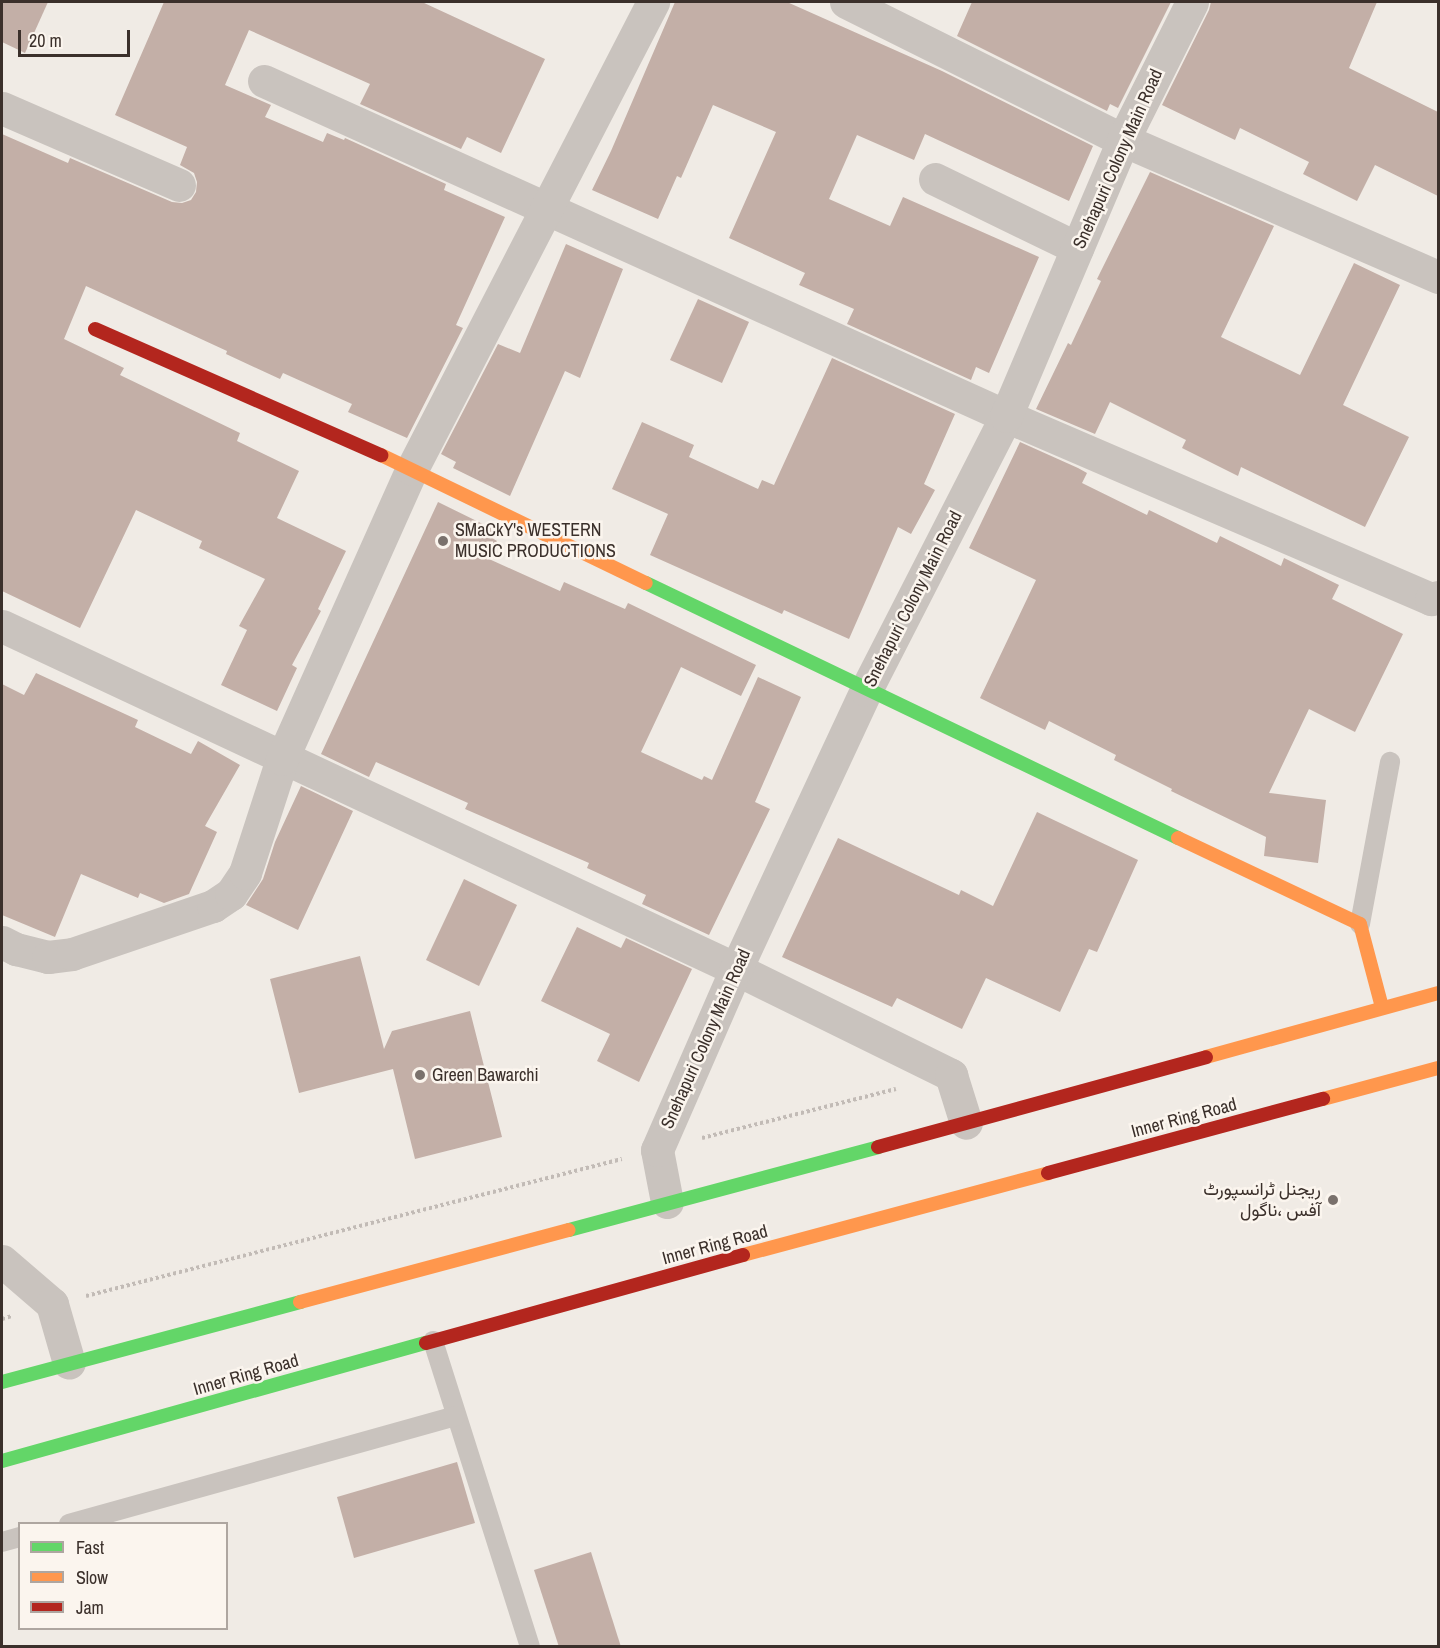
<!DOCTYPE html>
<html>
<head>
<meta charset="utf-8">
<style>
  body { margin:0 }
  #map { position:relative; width:1440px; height:1648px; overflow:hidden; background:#f0ebe5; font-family:"Archivo Narrow",Vazirmatn,sans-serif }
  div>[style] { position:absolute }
  .building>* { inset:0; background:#c3afa7 }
  .path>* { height:4px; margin-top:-2px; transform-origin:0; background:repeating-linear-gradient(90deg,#c2bbb6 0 3px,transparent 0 6px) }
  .lane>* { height:20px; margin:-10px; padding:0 10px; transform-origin:10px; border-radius:10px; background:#c9c3be }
  .street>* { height:33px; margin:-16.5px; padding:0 16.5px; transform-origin:16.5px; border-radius:16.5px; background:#c9c3be }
  .fast>* { height:14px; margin:-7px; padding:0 7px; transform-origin:7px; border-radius:7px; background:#63d668 }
  .slow>* { height:14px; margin:-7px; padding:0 7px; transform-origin:7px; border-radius:7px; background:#ff974d }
  .jam>* { height:14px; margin:-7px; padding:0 7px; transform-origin:7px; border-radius:7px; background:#b3261e }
  .dots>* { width:16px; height:16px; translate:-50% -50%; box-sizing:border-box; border:3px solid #fbf5ee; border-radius:50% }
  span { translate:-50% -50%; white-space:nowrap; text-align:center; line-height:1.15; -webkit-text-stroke:5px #fbf5ee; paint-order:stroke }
  .street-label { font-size:18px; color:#3b302b }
  .poi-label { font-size:18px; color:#3b302b }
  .left { translate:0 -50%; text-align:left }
  .right { translate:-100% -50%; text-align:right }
  .frame { position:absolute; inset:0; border:3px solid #3b302b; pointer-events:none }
  .legend { position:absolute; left:18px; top:1522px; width:210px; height:108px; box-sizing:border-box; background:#fbf5ee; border:2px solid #aea6a0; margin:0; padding:8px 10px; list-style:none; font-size:18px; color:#3b302b }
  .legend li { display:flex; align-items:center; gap:12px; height:30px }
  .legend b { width:30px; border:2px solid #aea6a0 }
  .scale { position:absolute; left:18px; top:30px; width:112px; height:27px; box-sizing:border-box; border:3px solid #3b302b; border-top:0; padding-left:8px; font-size:18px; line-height:21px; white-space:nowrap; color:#3b302b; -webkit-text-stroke:4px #fbf5ee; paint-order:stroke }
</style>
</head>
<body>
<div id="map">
  <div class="building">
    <i style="clip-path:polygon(2px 2px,48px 2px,25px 53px,2px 42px)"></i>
    <i style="clip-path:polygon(164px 2px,422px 2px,545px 59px,501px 153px,467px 137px,461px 149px,360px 104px,370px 84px,249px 30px,225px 85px,271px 105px,265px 117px,323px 142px,327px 133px,344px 140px,345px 138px,446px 184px,444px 190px,505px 217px,456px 325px,463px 328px,407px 438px,348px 412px,352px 404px,283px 373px,280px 379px,226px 354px,227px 351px,86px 286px,64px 339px,124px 368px,120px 375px,240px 433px,237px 441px,299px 471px,277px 518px,346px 551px,318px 609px,321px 611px,292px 665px,297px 668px,277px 711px,221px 685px,247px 630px,239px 626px,265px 579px,199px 548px,202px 541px,136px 510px,80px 628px,2px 591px,2px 134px,68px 163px,70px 158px,172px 202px,182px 203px,191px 200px,196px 192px,197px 182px,194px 173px,180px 165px,187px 147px,115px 115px)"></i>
    <i style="clip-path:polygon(675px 2px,787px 2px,942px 71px,1093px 146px,1069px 201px,925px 134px,914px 160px,857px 135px,829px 199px,890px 226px,903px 197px,1039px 257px,989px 373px,976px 367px,971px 380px,847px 324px,854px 309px,799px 285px,805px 273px,729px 238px,776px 132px,713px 105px,681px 178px,677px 176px,658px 219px,592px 190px,611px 151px)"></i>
    <i style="clip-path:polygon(972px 2px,1171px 2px,1118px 108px,1110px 104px,1107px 111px,957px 36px)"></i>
    <i style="clip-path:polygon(1211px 2px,1377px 2px,1349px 68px,1438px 112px,1438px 196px,1375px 165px,1357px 201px,1303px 174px,1309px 162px,1240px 128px,1235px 140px,1162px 105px,1209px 10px)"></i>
    <i style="clip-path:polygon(1150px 172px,1274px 226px,1221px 337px,1300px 375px,1354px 263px,1400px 285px,1343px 405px,1409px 437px,1365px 527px,1241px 467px,1238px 476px,1182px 448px,1186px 440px,1110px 402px,1095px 434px,1036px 409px,1068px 343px,1071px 345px,1101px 281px,1097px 279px)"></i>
    <i style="clip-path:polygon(566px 244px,623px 269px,580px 378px,565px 371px,510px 496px,453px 468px,456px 462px,441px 454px,498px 344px,520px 353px)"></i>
    <i style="clip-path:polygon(698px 299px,749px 322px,722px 383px,670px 360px)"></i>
    <i style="clip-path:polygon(832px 358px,955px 414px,924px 484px,935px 490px,911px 534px,898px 527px,849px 639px,784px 610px,782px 614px,650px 555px,668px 514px,612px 489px,642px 422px,694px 445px,689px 457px,758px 489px,762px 480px,774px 485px)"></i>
    <i style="clip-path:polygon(1020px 442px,1078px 468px,1087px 473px,1082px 483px,1147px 515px,1149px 510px,1217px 543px,1220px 536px,1281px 566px,1284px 558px,1339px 585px,1332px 599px,1403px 634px,1355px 732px,1309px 709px,1269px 793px,1326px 800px,1318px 863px,1264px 856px,1266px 837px,1171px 791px,1172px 789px,1114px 760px,1116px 755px,1049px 721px,1045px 730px,980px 698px,1036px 580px,969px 548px)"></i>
    <i style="clip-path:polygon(438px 502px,495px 530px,492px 538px,497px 541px,489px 559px,560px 591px,564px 582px,625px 609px,628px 603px,756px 665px,741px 696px,681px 667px,641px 752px,702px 780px,704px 776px,712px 780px,758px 677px,801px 697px,755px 802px,770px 809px,709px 935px,642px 904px,646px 895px,587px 868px,589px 863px,465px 809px,468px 803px,376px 762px,369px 777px,321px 754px)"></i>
    <i style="clip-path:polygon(36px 673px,138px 720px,135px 727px,191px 754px,198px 741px,240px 765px,205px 826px,217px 832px,189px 894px,164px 903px,140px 893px,138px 898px,81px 874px,55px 937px,2px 915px,2px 684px,24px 695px)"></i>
    <i style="clip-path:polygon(301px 786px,353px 811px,298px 930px,246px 905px,263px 879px,275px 842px)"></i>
    <i style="clip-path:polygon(1037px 812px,1138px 860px,1097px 952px,1089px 949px,1060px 1012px,986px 978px,962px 1029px,897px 998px,892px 1007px,782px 957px,838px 838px,959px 895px,961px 890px,993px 906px)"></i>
    <i style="clip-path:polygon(464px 879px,517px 905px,479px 986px,426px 960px)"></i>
    <i style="clip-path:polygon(577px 927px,621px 948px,626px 938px,692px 969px,639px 1082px,597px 1061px,610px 1034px,541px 1001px)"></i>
    <i style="clip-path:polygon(360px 956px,384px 1049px,392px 1031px,470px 1011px,502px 1137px,415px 1159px,393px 1069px,299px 1093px,270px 979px)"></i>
    <i style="clip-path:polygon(457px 1462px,475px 1523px,354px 1558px,337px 1497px)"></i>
    <i style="clip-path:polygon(591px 1552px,621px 1647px,559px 1647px,534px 1570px)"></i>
  </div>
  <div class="path">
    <i style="left:702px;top:1138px;width:200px;rotate:-14.2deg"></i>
    <i style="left:86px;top:1296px;width:553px;rotate:-14.34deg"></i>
    <i style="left:2px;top:1319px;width:10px;rotate:-17deg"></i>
  </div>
  <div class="lane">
    <i style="left:1360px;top:924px;width:165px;rotate:-79.5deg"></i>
    <i style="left:433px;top:1341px;width:320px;rotate:72.4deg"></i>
    <i style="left:69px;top:1524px;width:401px;rotate:-15.6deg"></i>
    <i style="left:2px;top:1542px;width:19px;rotate:-16deg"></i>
  </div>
  <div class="street">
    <i style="left:846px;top:2px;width:309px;rotate:26.5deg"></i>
    <i style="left:1123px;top:140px;width:344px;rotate:23.5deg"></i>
    <i style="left:264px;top:81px;width:814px;rotate:24.3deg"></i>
    <i style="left:1006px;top:416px;width:463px;rotate:23.3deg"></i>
    <i style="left:1431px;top:599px;width:7px;rotate:-16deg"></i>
    <i style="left:2px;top:108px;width:193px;rotate:23.5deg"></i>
    <i style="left:935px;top:179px;width:158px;rotate:25.9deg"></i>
    <i style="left:2px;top:626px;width:810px;rotate:25.05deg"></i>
    <i style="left:736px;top:969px;width:240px;rotate:26.2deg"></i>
    <i style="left:951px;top:1075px;width:50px;rotate:72.6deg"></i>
    <i style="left:2px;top:942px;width:16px;rotate:27deg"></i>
    <i style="left:16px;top:949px;width:33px;rotate:14deg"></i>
    <i style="left:48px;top:957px;width:24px;rotate:-7deg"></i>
    <i style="left:72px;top:954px;width:149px;rotate:-18.8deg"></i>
    <i style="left:213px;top:906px;width:22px;rotate:-34deg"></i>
    <i style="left:231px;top:894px;width:25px;rotate:-56deg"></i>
    <i style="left:245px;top:873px;width:120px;rotate:-72deg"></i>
    <i style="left:282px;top:759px;width:318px;rotate:-65.9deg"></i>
    <i style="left:412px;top:469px;width:526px;rotate:-62.7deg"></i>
    <i style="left:667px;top:1202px;width:53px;rotate:-100.9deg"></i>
    <i style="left:657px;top:1150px;width:197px;rotate:-66.4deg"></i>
    <i style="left:736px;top:969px;width:308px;rotate:-65deg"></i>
    <i style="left:866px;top:690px;width:308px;rotate:-62.9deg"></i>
    <i style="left:1006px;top:416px;width:300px;rotate:-67deg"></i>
    <i style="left:1123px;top:140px;width:154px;rotate:-63.4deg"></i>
    <i style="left:2px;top:1261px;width:66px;rotate:40.7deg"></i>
    <i style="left:52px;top:1304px;width:61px;rotate:73.9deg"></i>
  </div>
  <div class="fast">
    <i style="left:646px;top:583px;width:590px;rotate:25.61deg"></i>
    <i style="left:569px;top:1230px;width:320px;rotate:-15deg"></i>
    <i style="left:2px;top:1382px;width:309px;rotate:-15deg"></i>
    <i style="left:2px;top:1461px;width:440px;rotate:-15.6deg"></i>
  </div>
  <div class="slow">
    <i style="left:381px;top:455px;width:294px;rotate:25.8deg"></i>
    <i style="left:1178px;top:838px;width:201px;rotate:25.3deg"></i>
    <i style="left:1360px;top:924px;width:86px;rotate:75.2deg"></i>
    <i style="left:1206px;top:1057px;width:241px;rotate:-15.4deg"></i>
    <i style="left:1323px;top:1099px;width:119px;rotate:-15.1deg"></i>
    <i style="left:743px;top:1255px;width:316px;rotate:-15deg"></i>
    <i style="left:300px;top:1302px;width:278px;rotate:-15deg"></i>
  </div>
  <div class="jam">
    <i style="left:95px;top:329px;width:313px;rotate:23.8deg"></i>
    <i style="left:878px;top:1147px;width:340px;rotate:-15.3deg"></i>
    <i style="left:1048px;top:1173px;width:285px;rotate:-15.1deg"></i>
    <i style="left:426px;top:1343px;width:329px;rotate:-15.5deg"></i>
  </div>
  <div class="dots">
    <i style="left:443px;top:541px;background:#7a716c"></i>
    <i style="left:420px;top:1075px;background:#7a716c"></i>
    <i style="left:1333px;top:1200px;background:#7a716c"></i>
  </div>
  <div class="street-label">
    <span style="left:1118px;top:159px;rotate:-66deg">Snehapuri Colony Main Road</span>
    <span style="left:913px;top:599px;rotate:-63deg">Snehapuri Colony Main Road</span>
    <span style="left:706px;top:1039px;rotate:-66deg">Snehapuri Colony Main Road</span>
    <span style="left:1184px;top:1118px;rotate:-15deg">Inner Ring Road</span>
    <span style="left:715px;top:1245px;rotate:-15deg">Inner Ring Road</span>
    <span style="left:246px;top:1375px;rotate:-16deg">Inner Ring Road</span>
  </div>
  <div class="poi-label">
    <span class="left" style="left:455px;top:541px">SMaCkY's WESTERN<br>MUSIC PRODUCTIONS</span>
    <span class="left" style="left:432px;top:1075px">Green Bawarchi</span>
    <span class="right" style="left:1321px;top:1200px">ریجنل ٹرانسپورٹ<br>آفس ،ناگول</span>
  </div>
  <div class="frame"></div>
  <ul class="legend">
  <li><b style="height:8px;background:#63d668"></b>Fast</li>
  <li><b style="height:8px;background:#ff974d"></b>Slow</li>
  <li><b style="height:8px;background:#b3261e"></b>Jam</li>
  </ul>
  <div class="scale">20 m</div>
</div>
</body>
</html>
